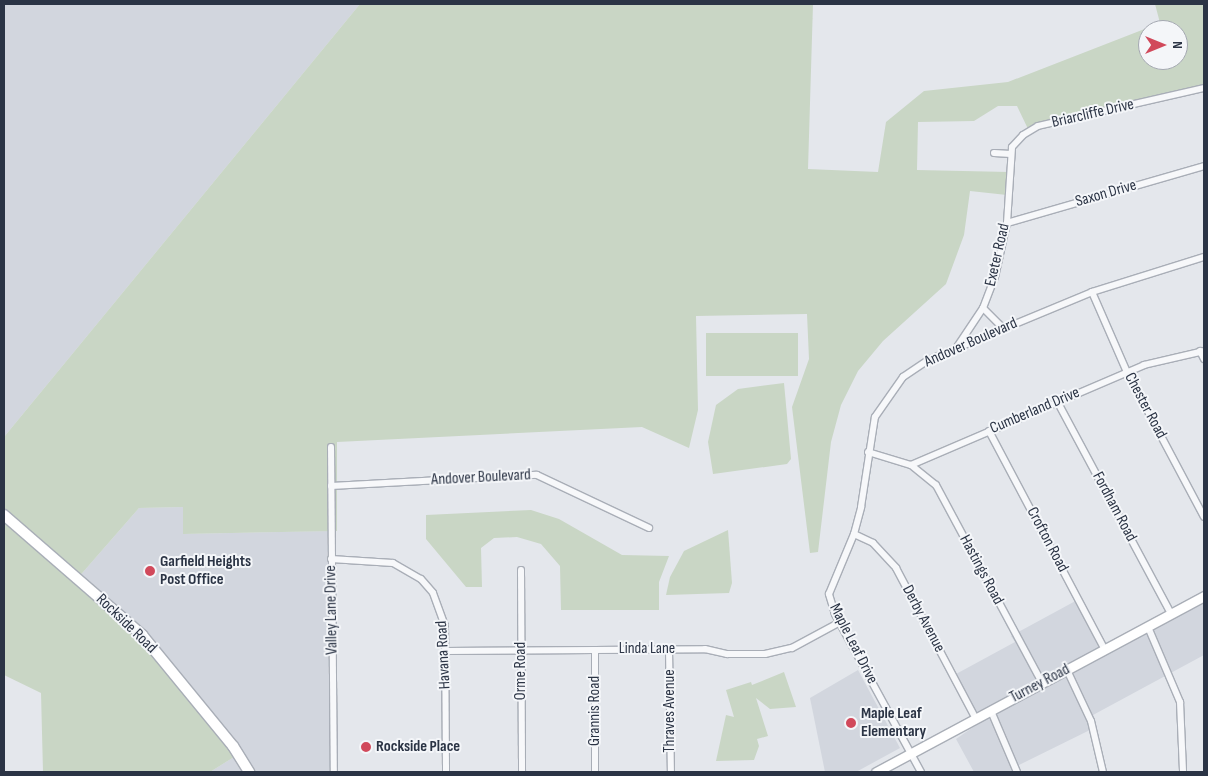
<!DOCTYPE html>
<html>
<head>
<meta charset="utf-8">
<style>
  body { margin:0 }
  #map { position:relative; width:1208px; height:776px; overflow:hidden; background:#e4e7ec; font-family:"Sofia Sans Condensed",sans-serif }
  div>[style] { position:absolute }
  .built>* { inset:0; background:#d2d6de }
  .green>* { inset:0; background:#c9d6c5 }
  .roads { filter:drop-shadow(1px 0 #a9aeb7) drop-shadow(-1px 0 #a9aeb7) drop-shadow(0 1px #a9aeb7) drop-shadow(0 -1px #a9aeb7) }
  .minor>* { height:6px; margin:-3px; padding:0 3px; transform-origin:3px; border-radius:3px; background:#f7f8fa }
  .secondary>* { height:9px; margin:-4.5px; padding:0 4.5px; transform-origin:4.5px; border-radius:4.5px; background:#fff }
  .primary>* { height:10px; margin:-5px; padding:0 5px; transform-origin:5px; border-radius:5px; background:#fff }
  .dots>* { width:14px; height:14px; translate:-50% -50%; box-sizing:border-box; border:2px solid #f4f6f9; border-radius:50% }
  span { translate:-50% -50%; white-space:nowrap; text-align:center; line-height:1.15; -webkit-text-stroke:4px #f4f6f9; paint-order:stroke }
  .street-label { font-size:16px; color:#2b3445 }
  .poi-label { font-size:16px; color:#2b3445; font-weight:700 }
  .left { translate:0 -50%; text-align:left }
  .frame { position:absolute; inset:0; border:5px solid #2b3445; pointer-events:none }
  .north { position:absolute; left:1138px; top:20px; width:50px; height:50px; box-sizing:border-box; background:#f4f6f9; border:1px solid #a4a8b1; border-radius:50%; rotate:90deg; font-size:14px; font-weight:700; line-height:20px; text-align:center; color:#2b3445 }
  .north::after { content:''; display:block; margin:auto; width:18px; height:22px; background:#d1495b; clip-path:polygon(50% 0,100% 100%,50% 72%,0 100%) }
</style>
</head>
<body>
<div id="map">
  <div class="built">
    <i style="clip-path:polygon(4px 4px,360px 4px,4px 437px)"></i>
    <i style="clip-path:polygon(183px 507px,183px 534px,331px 531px,336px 772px,210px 772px,234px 757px,228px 749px,232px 746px,77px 579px,139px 508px)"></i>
    <i style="clip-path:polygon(1204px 592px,1204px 655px,1093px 715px,1096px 727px,1019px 765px,1019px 772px,974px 772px,956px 739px,979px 723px,956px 674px,1015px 642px,1011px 636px,1081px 598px,1107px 645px)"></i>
    <i style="clip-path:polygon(858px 670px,900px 748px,856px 772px,825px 772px,810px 698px)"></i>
  </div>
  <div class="green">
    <i style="clip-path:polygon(evenodd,360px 4px,813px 4px,808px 169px,878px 172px,886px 122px,924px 91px,1008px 82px,1160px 23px,1155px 4px,1204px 4px,1204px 88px,1029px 131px,1017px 106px,998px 106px,974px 121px,918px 122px,917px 170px,1009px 172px,1007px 195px,970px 191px,964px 235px,946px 284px,883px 341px,858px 371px,841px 405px,831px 442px,818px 552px,810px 553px,792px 407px,809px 359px,807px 314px,696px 316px,698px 410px,689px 448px,642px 427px,337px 442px,337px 531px,183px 534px,183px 507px,139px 508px,77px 579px,142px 635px,182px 684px,234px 757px,210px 772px,43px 772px,41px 693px,4px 675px,4px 437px,360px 4px,1148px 30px,1178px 30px,1178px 60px,1148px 60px,1148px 30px)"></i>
    <i style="clip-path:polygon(706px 333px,798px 333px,798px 376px,706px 376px)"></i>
    <i style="clip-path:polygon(784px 383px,791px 459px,787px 464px,713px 474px,708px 442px,716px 405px,738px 389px)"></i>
    <i style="clip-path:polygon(531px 510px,559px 519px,622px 555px,669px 556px,659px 582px,659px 610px,561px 610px,560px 566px,541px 544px,517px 537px,494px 538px,481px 548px,482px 587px,466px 587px,426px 539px,426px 515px)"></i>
    <i style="clip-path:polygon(728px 530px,732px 583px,729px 593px,666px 595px,670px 577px,684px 551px)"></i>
    <i style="clip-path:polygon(784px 672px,796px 707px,770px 709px,756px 698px,768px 736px,757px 739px,759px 746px,754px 760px,716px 761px,726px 715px,734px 717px,726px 690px,751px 682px,752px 685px)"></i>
  </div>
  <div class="roads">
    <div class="minor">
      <i style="left:994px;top:153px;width:17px;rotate:3deg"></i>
      <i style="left:1007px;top:223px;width:205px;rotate:-16.1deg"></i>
      <i style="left:1092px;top:292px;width:87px;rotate:66.4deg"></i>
      <i style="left:1127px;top:372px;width:164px;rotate:62deg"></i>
      <i style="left:983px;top:308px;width:28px;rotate:45deg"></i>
      <i style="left:957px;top:347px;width:47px;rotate:-56.3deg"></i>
      <i style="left:983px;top:308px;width:33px;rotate:-69deg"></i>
      <i style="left:995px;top:277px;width:55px;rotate:-77.5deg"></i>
      <i style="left:1007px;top:223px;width:76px;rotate:-86.2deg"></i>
      <i style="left:1012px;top:147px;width:16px;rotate:-47deg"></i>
      <i style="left:1023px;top:135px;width:17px;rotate:-31deg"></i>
      <i style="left:1038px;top:126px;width:170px;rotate:-12.9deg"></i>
      <i style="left:1200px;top:351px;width:9px;rotate:63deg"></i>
      <i style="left:1057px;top:401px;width:242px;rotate:61.8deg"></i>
      <i style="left:989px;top:431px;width:248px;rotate:62.1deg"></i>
      <i style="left:331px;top:447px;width:325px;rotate:89.5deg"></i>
      <i style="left:868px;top:452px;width:45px;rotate:16.8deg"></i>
      <i style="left:911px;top:465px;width:32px;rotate:39deg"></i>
      <i style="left:936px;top:485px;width:225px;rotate:61.8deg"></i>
      <i style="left:911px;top:465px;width:254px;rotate:-23.2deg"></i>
      <i style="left:1144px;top:365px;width:62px;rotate:-13.1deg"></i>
      <i style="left:331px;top:486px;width:206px;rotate:-3.1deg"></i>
      <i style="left:537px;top:475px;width:124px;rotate:25.3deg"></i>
      <i style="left:854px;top:534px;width:21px;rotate:25deg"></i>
      <i style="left:873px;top:543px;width:34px;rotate:47deg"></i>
      <i style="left:896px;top:568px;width:171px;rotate:62.1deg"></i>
      <i style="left:331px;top:559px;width:62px;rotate:3.7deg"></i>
      <i style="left:393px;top:563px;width:32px;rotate:30deg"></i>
      <i style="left:421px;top:579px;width:18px;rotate:49deg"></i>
      <i style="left:433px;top:593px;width:35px;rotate:70deg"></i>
      <i style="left:445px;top:626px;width:146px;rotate:89.6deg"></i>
      <i style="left:521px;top:570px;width:202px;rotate:89.7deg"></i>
      <i style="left:1148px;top:627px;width:82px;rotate:66.9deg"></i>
      <i style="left:1180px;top:702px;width:70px;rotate:87.5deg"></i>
      <i style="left:669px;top:649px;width:123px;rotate:89.1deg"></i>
      <i style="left:595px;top:650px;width:122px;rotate:90deg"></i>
      <i style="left:446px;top:651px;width:259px;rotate:-0.4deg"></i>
      <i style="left:705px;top:649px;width:23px;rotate:13deg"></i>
      <i style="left:727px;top:654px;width:38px"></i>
      <i style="left:765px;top:654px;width:28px;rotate:-13deg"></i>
      <i style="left:792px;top:648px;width:55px;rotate:-28.4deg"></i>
      <i style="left:1067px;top:670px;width:56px;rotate:64.8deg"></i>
      <i style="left:1091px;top:721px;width:52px;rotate:76.8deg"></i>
      <i style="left:991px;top:711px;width:66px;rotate:66.9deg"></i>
      <i style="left:921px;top:772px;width:180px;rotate:-118.6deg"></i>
      <i style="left:835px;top:614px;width:21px;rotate:-107deg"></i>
      <i style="left:829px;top:594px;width:65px;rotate:-67.4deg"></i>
      <i style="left:854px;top:534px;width:28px;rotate:-75deg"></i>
      <i style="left:861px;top:507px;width:91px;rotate:-81.2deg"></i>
      <i style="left:875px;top:417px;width:49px;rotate:-55deg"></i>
      <i style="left:903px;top:377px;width:30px;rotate:-34deg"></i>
      <i style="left:928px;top:360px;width:178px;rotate:-22.5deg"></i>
      <i style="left:1092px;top:292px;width:117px;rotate:-17.4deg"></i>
    </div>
    <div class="secondary">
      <i style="left:876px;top:772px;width:372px;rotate:-28.2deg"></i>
    </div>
    <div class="primary">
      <i style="left:4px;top:515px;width:183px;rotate:41deg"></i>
      <i style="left:142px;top:635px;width:144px;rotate:50.7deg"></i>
      <i style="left:233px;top:746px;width:31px;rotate:58deg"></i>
    </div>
  </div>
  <div class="dots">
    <i style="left:150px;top:571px;background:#d1495b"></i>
    <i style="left:851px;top:723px;background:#d1495b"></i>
    <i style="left:366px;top:747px;background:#d1495b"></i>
  </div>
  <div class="street-label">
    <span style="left:1093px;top:114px;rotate:-13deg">Briarcliffe Drive</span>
    <span style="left:1106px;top:194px;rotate:-16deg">Saxon Drive</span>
    <span style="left:998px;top:255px;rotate:-77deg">Exeter Road</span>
    <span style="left:971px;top:343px;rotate:-24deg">Andover Boulevard</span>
    <span style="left:1145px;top:406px;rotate:62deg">Chester Road</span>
    <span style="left:1035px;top:411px;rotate:-23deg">Cumberland Drive</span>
    <span style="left:481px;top:478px;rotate:-3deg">Andover Boulevard</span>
    <span style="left:1114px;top:507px;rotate:62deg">Fordham Road</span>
    <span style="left:1047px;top:540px;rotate:62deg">Crofton Road</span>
    <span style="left:981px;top:570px;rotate:62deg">Hastings Road</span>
    <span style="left:332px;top:610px;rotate:-91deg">Valley Lane Drive</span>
    <span style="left:923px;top:619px;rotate:62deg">Derby Avenue</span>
    <span style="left:126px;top:624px;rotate:44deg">Rockside Road</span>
    <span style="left:853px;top:644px;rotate:63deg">Maple Leaf Drive</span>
    <span style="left:647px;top:649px">Linda Lane</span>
    <span style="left:444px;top:655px;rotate:-93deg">Havana Road</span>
    <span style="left:521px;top:671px;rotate:-90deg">Orme Road</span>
    <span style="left:1040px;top:684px;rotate:-28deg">Turney Road</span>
    <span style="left:595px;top:711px;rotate:-90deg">Grannis Road</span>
    <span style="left:670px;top:711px;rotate:-90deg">Thraves Avenue</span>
  </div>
  <div class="poi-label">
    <span class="left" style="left:160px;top:571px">Garfield Heights<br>Post Office</span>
    <span class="left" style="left:861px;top:723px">Maple Leaf<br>Elementary</span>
    <span class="left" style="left:376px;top:747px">Rockside Place</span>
  </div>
  <div class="frame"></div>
  <div class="north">N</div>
</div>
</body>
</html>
